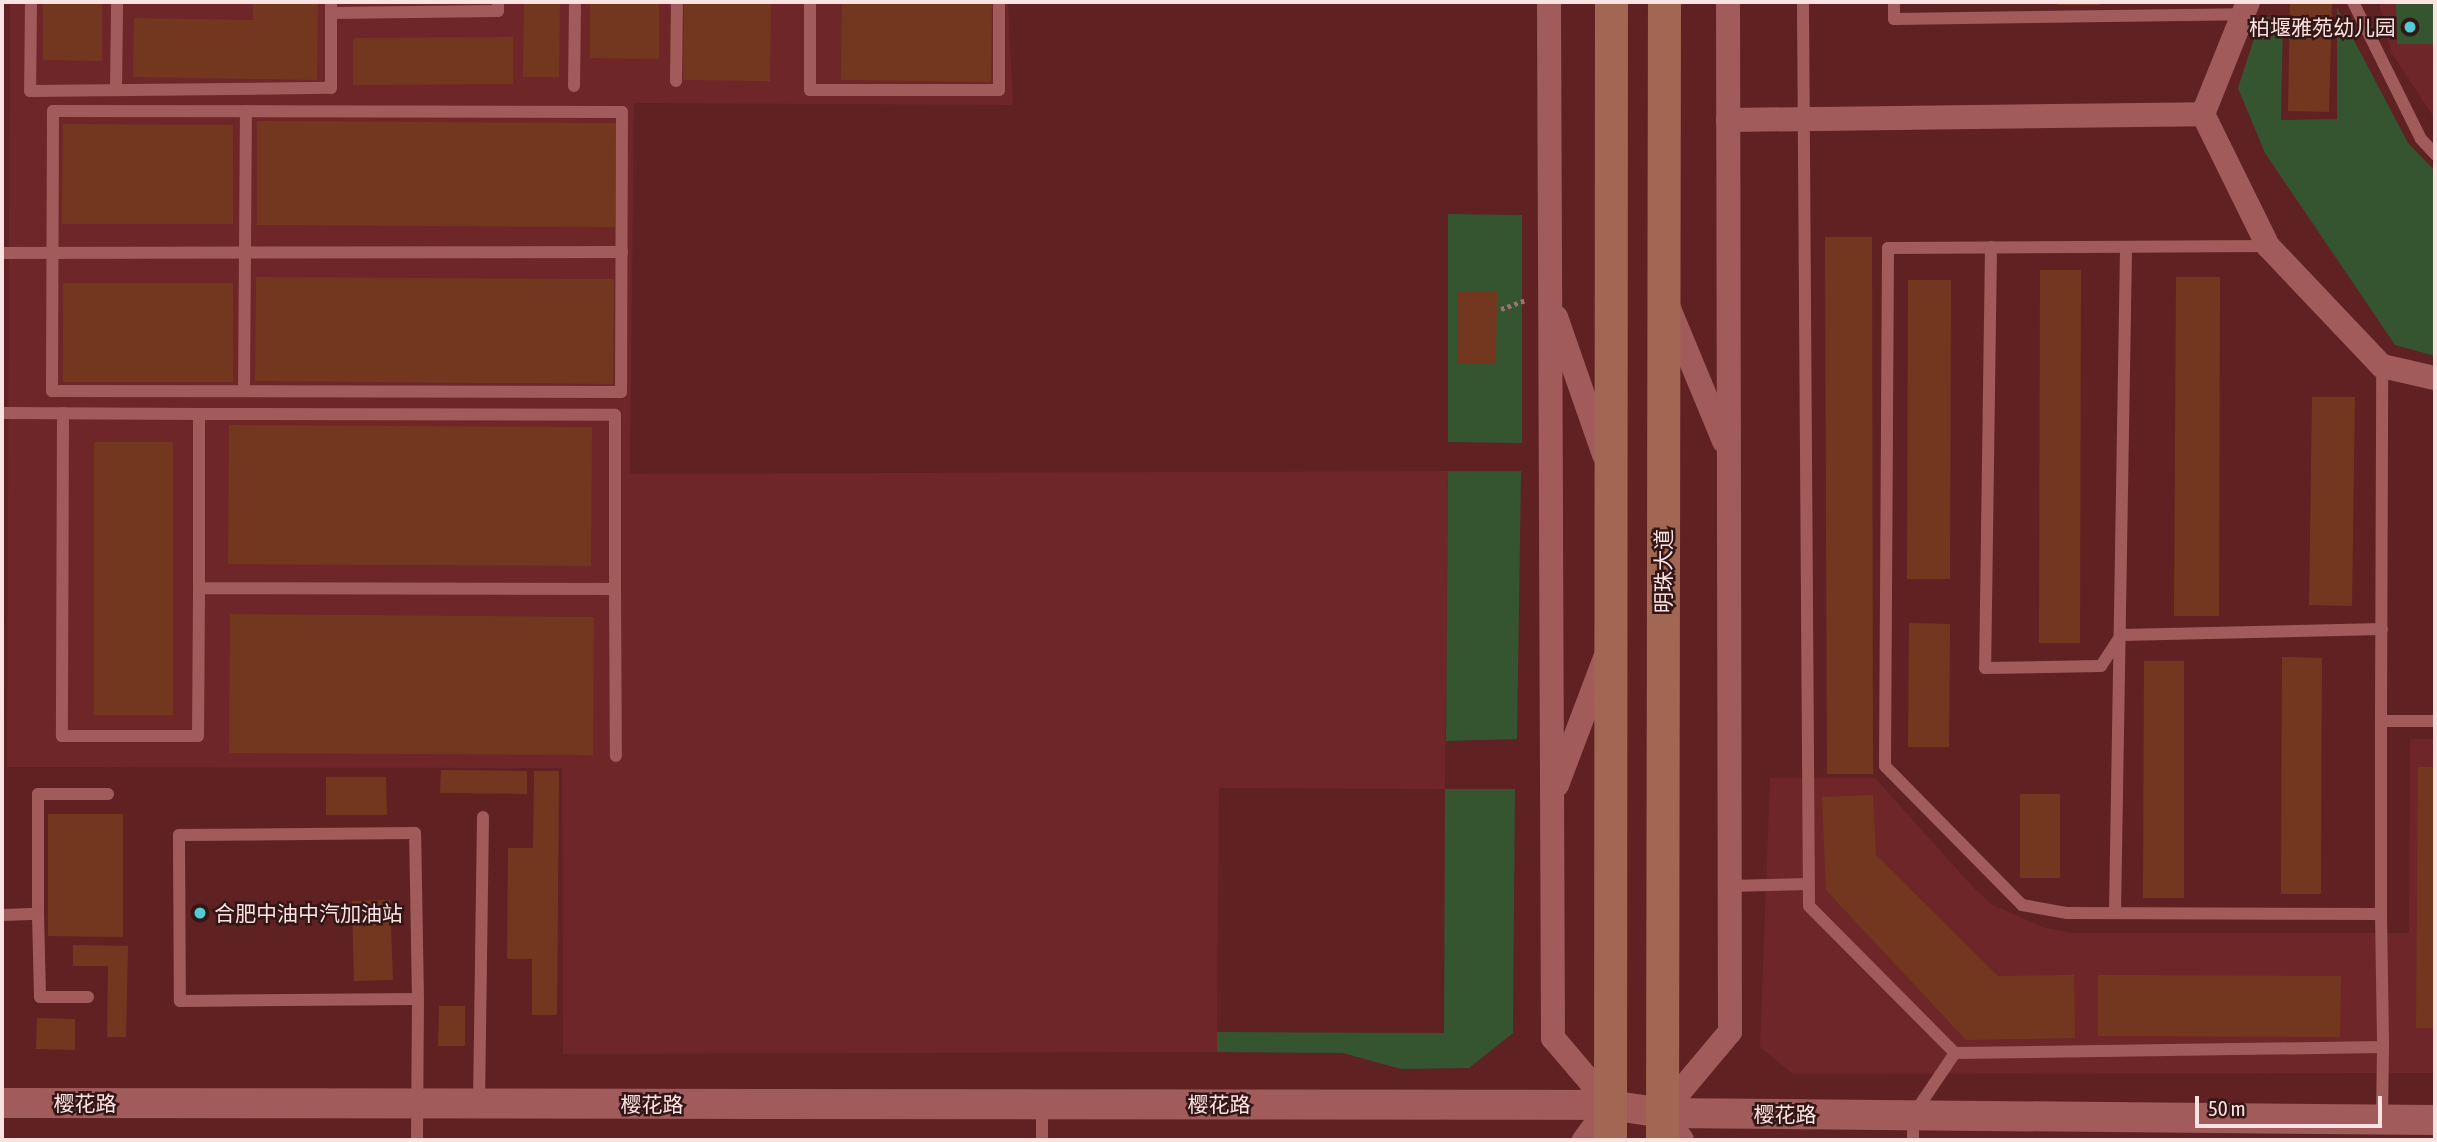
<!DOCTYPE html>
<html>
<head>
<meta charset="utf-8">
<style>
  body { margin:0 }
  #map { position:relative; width:2437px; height:1142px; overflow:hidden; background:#602123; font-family:"Asap Condensed","Noto Sans SC",sans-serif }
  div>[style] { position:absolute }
  .built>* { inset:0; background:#6e2628 }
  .green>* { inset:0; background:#345530 }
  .building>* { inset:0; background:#73371f }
  .path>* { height:4.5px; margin-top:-2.25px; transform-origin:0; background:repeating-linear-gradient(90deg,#a07171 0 3.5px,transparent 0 7px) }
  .service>* { height:12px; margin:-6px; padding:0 6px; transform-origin:6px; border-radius:6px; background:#a15b5a }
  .minor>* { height:24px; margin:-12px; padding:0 12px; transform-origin:12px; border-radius:12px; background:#a15b5a }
  .tertiary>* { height:30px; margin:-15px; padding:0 15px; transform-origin:15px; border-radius:15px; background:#a15b5a }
  .secondary>* { height:33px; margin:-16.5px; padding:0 16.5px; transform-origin:16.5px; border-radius:16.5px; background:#a26753 }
  .dots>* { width:19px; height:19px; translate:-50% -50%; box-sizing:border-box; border:4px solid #331716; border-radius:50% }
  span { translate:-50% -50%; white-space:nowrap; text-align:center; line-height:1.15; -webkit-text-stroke:5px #331716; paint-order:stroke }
  .poi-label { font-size:21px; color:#fce3e1 }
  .right { translate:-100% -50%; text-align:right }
  .left { translate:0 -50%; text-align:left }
  .street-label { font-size:21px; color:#fce3e1 }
  .frame { position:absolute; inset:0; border:4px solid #fce3e1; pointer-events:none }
  .scale { position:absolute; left:2195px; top:1096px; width:187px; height:32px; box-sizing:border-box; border:4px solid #fce3e1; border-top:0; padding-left:9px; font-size:21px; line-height:24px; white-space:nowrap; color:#fce3e1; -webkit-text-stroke:5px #331716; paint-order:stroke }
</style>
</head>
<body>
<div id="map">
  <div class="built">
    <i style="clip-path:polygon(10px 2px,1008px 2px,1013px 105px,634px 103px,630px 474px,1448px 471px,1445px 789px,1219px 788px,1217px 1052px,563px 1054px,562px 768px,7px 767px)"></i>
    <i style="clip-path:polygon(2379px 2px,2435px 2px,2435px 119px,2391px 52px)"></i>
    <i style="clip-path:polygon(2410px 739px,2435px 739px,2435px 1073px,1793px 1074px,1760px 1047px,1770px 778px,1875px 778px,1972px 886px,1993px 905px,2045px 928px,2072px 933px,2409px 933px)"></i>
  </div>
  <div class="green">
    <i style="clip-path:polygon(2396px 2px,2435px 2px,2435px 44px,2397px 44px)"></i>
    <i style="clip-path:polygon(2337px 8px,2408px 143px,2435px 171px,2435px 356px,2395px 345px,2265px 153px,2238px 88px,2261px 17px,2283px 18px,2281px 120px,2337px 119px)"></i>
    <i style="clip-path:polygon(1448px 214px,1522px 215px,1522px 443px,1448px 442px)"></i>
    <i style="clip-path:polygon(1448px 471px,1521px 471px,1517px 739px,1446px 741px)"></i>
    <i style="clip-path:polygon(1445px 789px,1515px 789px,1513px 1033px,1469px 1068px,1401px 1069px,1343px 1053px,1217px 1052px,1217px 1032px,1444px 1033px)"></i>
  </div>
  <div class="building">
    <i style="clip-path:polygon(43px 2px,102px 2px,102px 61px,43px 60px)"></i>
    <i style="clip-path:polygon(253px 2px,318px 2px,317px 80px,133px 77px,134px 18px,253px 20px)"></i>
    <i style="clip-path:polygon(524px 2px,560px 2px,559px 77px,523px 77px)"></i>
    <i style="clip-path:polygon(590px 2px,659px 2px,659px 59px,590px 58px)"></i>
    <i style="clip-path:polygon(684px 2px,771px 2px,770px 81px,683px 80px)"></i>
    <i style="clip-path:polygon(842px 2px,992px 2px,991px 82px,841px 80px)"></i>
    <i style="clip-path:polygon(2057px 2px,2100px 2px,2100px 5px,2057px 5px)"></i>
    <i style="clip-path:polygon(2290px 2px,2332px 3px,2329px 112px,2288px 111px)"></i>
    <i style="clip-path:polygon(513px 37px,513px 84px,353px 85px,353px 38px)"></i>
    <i style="clip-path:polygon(257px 121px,616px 123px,615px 227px,257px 225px)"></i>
    <i style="clip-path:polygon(63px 124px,233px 125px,233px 224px,62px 224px)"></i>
    <i style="clip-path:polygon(1825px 237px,1872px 237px,1873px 774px,1827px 774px)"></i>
    <i style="clip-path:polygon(2040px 270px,2081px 270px,2080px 643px,2039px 643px)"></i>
    <i style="clip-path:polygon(256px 277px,614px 279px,613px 384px,255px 381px)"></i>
    <i style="clip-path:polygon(2176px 277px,2220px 277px,2219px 616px,2174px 616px)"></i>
    <i style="clip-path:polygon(1908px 280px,1951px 280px,1950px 579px,1907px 579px)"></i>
    <i style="clip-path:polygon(63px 283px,233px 283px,233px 382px,63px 382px)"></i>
    <i style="clip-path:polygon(1458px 292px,1497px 292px,1496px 363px,1457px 363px)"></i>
    <i style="clip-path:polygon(2312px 397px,2355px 397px,2352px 606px,2309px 605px)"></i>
    <i style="clip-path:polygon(229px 425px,592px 427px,591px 566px,228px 564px)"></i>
    <i style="clip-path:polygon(94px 442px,173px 442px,173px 715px,94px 715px)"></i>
    <i style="clip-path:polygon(230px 614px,594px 617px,593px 755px,229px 753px)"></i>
    <i style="clip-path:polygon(1909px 623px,1950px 624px,1949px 747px,1908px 747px)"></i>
    <i style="clip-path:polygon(2282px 657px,2322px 658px,2321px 894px,2281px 894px)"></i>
    <i style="clip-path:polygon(2144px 661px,2184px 661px,2184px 898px,2143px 898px)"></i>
    <i style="clip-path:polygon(2418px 767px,2435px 767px,2435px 1028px,2416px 1028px)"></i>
    <i style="clip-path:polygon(441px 770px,527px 771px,527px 794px,440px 793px)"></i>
    <i style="clip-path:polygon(534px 771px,559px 771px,557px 1015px,532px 1015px,532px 959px,507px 959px,508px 848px,533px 848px)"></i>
    <i style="clip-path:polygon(326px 777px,386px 777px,387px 815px,326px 815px)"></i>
    <i style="clip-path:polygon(2020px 794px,2060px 794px,2060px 878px,2020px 878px)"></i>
    <i style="clip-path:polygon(1873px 795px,1876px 855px,1998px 976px,2074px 975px,2075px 1038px,1966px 1040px,1826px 890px,1822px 797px)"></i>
    <i style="clip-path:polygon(48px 814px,123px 814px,123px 937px,48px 936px)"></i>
    <i style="clip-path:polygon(390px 900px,393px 980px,354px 981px,352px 901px)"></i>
    <i style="clip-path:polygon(73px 945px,128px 946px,126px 1037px,107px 1037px,108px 966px,73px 966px)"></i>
    <i style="clip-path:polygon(2098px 975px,2341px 976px,2340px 1037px,2098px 1036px)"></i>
    <i style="clip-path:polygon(439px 1006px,465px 1006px,465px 1046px,438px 1046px)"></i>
    <i style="clip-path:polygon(37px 1018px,75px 1019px,75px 1050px,36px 1049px)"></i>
  </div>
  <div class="path">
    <i style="left:1501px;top:309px;width:27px;rotate:-20deg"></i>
  </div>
  <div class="service">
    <i style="left:31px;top:2px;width:89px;rotate:90.6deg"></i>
    <i style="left:30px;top:91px;width:301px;rotate:-0.6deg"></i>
    <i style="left:331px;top:88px;width:86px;rotate:-90deg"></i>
    <i style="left:810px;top:2px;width:88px;rotate:90deg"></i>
    <i style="left:810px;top:90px;width:189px"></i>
    <i style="left:999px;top:90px;width:88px;rotate:-90deg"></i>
    <i style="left:1803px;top:2px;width:904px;rotate:89.62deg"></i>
    <i style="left:1809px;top:906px;width:207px;rotate:45.2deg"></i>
    <i style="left:1955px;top:1053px;width:428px;rotate:-0.8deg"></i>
    <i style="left:2383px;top:1047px;width:72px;rotate:90.8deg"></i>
    <i style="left:1894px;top:2px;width:17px;rotate:90deg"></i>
    <i style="left:1894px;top:19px;width:349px;rotate:-0.8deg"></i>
    <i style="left:2353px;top:2px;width:153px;rotate:63.6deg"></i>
    <i style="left:2421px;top:139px;width:21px;rotate:47deg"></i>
    <i style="left:331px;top:13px;width:167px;rotate:-0.7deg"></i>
    <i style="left:498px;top:11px;width:9px;rotate:-90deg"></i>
    <i style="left:676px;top:81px;width:79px;rotate:-89.3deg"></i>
    <i style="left:574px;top:86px;width:84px;rotate:-89.3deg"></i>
    <i style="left:116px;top:90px;width:88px;rotate:-89.3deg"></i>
    <i style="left:53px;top:111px;width:569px;rotate:0.1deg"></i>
    <i style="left:622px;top:112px;width:280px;rotate:90.2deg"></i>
    <i style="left:621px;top:392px;width:569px;rotate:-179.9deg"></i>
    <i style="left:52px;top:391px;width:280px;rotate:-89.8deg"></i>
    <i style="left:2268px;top:246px;width:380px;rotate:179.7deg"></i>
    <i style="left:1888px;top:248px;width:518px;rotate:90.33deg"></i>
    <i style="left:1885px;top:766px;width:195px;rotate:45.4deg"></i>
    <i style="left:2022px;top:905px;width:46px;rotate:10.1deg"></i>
    <i style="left:2067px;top:913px;width:314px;rotate:0.2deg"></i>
    <i style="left:2381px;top:914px;width:193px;rotate:-90deg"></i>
    <i style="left:2381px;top:721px;width:54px"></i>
    <i style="left:1991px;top:247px;width:421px;rotate:90.8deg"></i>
    <i style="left:1985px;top:668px;width:116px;rotate:-1deg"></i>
    <i style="left:2101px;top:666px;width:37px;rotate:-57deg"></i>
    <i style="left:2121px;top:635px;width:261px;rotate:-1.3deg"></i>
    <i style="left:2px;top:253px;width:620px;rotate:-0.09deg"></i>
    <i style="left:244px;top:391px;width:280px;rotate:-89.6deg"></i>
    <i style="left:2px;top:413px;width:197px;rotate:0.3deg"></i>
    <i style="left:199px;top:414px;width:416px;rotate:0.1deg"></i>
    <i style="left:615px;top:415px;width:174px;rotate:90deg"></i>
    <i style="left:615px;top:589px;width:416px;rotate:-179.9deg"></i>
    <i style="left:199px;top:588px;width:174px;rotate:-90deg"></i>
    <i style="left:63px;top:413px;width:323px;rotate:90.2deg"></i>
    <i style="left:62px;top:736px;width:136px"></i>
    <i style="left:198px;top:736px;width:148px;rotate:-89.6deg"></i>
    <i style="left:615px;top:589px;width:167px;rotate:89.7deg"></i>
    <i style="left:2381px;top:721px;width:355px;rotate:-89.8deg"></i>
    <i style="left:1729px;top:886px;width:79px;rotate:-1.5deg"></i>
    <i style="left:2115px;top:913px;width:666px;rotate:-89.05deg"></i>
    <i style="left:38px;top:914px;width:120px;rotate:-90deg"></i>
    <i style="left:38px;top:794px;width:70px"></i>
    <i style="left:2381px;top:914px;width:133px;rotate:89.1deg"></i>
    <i style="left:2px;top:915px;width:36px;rotate:-2deg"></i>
    <i style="left:38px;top:914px;width:83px;rotate:88.6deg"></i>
    <i style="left:40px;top:997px;width:48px"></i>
    <i style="left:479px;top:1103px;width:286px;rotate:-89.2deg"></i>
    <i style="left:417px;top:1140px;width:141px;rotate:-89.6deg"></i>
    <i style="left:418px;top:999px;width:166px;rotate:-91deg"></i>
    <i style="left:415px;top:833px;width:236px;rotate:179.5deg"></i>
    <i style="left:179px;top:835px;width:166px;rotate:89.7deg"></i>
    <i style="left:180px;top:1001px;width:238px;rotate:-0.5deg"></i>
    <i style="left:1042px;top:1140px;width:36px;rotate:-90deg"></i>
    <i style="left:1913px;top:1140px;width:25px;rotate:-90deg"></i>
    <i style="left:1913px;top:1115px;width:75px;rotate:-55.9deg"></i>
  </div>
  <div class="minor">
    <i style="left:1549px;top:2px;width:1036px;rotate:89.78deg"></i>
    <i style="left:1553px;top:1038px;width:88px;rotate:49.6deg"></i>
    <i style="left:1610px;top:1105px;width:44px;rotate:126.6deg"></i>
    <i style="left:2203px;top:114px;width:121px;rotate:-68.1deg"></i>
    <i style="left:1728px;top:120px;width:475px;rotate:-0.7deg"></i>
    <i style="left:2203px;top:114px;width:147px;rotate:63.8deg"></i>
    <i style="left:2268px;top:246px;width:166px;rotate:46.5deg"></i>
    <i style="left:2382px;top:366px;width:54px;rotate:12.8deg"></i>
    <i style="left:1668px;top:306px;width:146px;rotate:67.5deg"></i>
    <i style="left:1556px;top:317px;width:146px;rotate:70.8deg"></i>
    <i style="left:1557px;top:785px;width:136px;rotate:-69.3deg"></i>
    <i style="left:1682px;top:1140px;width:34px;rotate:-127deg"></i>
    <i style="left:1662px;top:1113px;width:106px;rotate:-50deg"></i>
    <i style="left:1730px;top:1032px;width:1030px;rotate:-90.11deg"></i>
  </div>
  <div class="tertiary">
    <i style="left:2px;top:1103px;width:1608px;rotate:0.07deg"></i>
    <i style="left:1610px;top:1105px;width:53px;rotate:8.7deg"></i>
    <i style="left:1662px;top:1113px;width:773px;rotate:0.52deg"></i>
  </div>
  <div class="secondary">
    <i style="left:1610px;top:1140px;width:1138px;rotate:-89.95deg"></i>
    <i style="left:1662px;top:1140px;width:1138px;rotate:-89.9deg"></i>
  </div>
  <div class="dots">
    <i style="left:2410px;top:27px;background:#51ccd5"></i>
    <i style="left:200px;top:913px;background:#51ccd5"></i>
  </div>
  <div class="poi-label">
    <span class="right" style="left:2396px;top:27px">柏堰雅苑幼儿园</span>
    <span class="left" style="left:214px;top:913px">合肥中油中汽加油站</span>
  </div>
  <div class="street-label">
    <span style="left:1663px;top:571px;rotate:-90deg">明珠大道</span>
    <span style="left:85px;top:1103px">樱花路</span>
    <span style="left:652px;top:1104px">樱花路</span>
    <span style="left:1219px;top:1104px">樱花路</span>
    <span style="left:1785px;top:1114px">樱花路</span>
  </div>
  <div class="frame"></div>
  <div class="scale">50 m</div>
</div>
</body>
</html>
